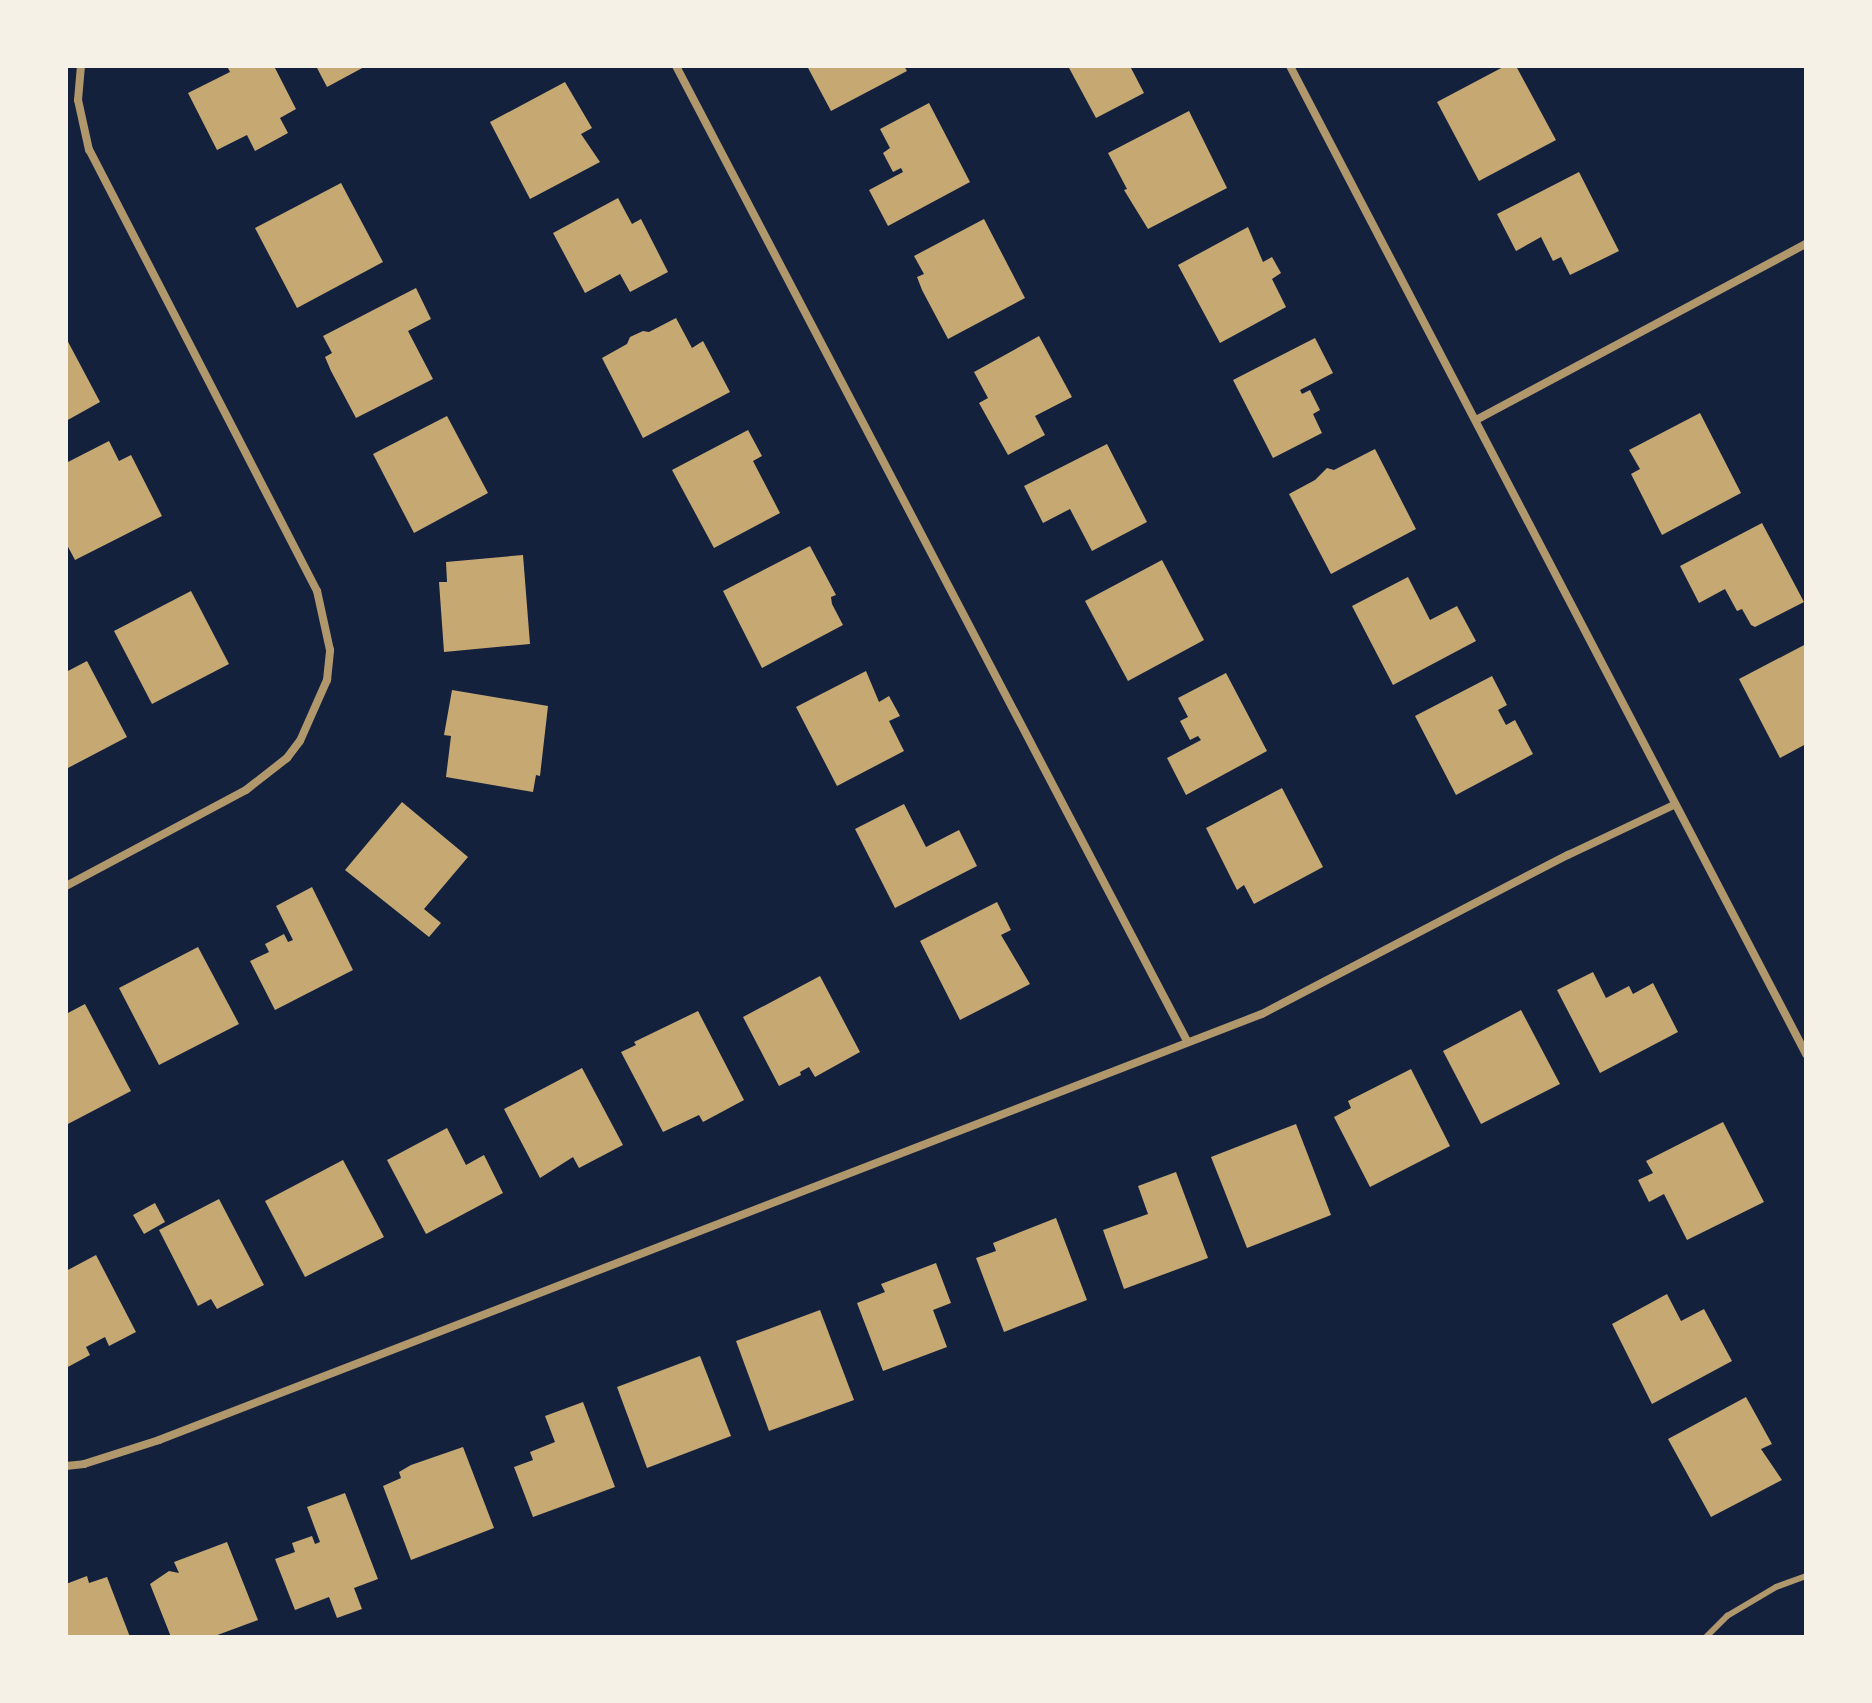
<!DOCTYPE html>
<html>
<head>
<meta charset="utf-8">
<style>
  body { margin:0 }
  #map { position:relative; width:1872px; height:1703px; overflow:hidden; background:#14213d; font-family:"Nunito Sans",sans-serif }
  div>[style] { position:absolute }
  .building>* { inset:0; background:#c6a872 }
  .service>* { height:6px; margin:-3px; padding:0 3px; transform-origin:3px; border-radius:3px; background:#b1986c }
  .minor>* { height:8px; margin:-4px; padding:0 4px; transform-origin:4px; border-radius:4px; background:#b1986c }
  span { translate:-50% -50%; white-space:nowrap; text-align:center; line-height:1.15; -webkit-text-stroke:8px #f6f1e7; paint-order:stroke }
  .frame { position:absolute; inset:0; border:68px solid #f6f1e7; pointer-events:none }
</style>
</head>
<body>
<div id="map">
  <div class="building">
    <i style="clip-path:polygon(227px 66px,274px 66px,296px 109px,280px 118px,288px 133px,255px 151px,247px 135px,217px 150px,188px 93px,230px 72px)"></i>
    <i style="clip-path:polygon(316px 66px,366px 66px,327px 87px)"></i>
    <i style="clip-path:polygon(807px 66px,904px 66px,907px 71px,831px 111px)"></i>
    <i style="clip-path:polygon(1068px 66px,1130px 66px,1144px 93px,1096px 118px)"></i>
    <i style="clip-path:polygon(1505px 66px,1516px 66px,1556px 140px,1479px 181px,1437px 102px)"></i>
    <i style="clip-path:polygon(565px 82px,592px 128px,581px 134px,600px 162px,530px 199px,490px 122px)"></i>
    <i style="clip-path:polygon(929px 103px,970px 182px,888px 226px,869px 190px,903px 172px,901px 168px,893px 172px,883px 153px,890px 148px,880px 129px)"></i>
    <i style="clip-path:polygon(1189px 111px,1227px 188px,1148px 229px,1124px 190px,1127px 189px,1108px 153px)"></i>
    <i style="clip-path:polygon(1579px 172px,1619px 251px,1570px 275px,1561px 257px,1553px 261px,1541px 237px,1516px 251px,1497px 214px)"></i>
    <i style="clip-path:polygon(341px 183px,383px 262px,297px 308px,255px 228px)"></i>
    <i style="clip-path:polygon(618px 198px,632px 224px,641px 219px,668px 272px,630px 292px,620px 274px,585px 293px,553px 233px)"></i>
    <i style="clip-path:polygon(984px 219px,1025px 298px,948px 339px,922px 290px,917px 277px,924px 274px,914px 256px)"></i>
    <i style="clip-path:polygon(1248px 227px,1263px 262px,1272px 257px,1281px 273px,1272px 279px,1286px 307px,1220px 343px,1178px 265px)"></i>
    <i style="clip-path:polygon(416px 288px,431px 319px,408px 331px,433px 379px,356px 418px,331px 371px,325px 357px,332px 353px,323px 336px)"></i>
    <i style="clip-path:polygon(676px 318px,692px 348px,703px 341px,730px 392px,643px 438px,602px 358px,627px 344px,630px 337px,643px 331px,649px 332px)"></i>
    <i style="clip-path:polygon(1039px 336px,1072px 397px,1035px 416px,1045px 435px,1008px 455px,979px 403px,988px 398px,974px 372px)"></i>
    <i style="clip-path:polygon(66px 338px,100px 402px,66px 421px)"></i>
    <i style="clip-path:polygon(1315px 338px,1333px 373px,1300px 390px,1302px 394px,1310px 390px,1320px 410px,1313px 414px,1322px 433px,1273px 458px,1233px 380px)"></i>
    <i style="clip-path:polygon(1700px 413px,1741px 493px,1662px 535px,1631px 474px,1640px 469px,1629px 450px)"></i>
    <i style="clip-path:polygon(447px 416px,488px 493px,414px 533px,373px 454px)"></i>
    <i style="clip-path:polygon(748px 430px,762px 456px,753px 461px,780px 513px,714px 548px,672px 470px)"></i>
    <i style="clip-path:polygon(109px 441px,119px 461px,131px 455px,162px 516px,75px 560px,66px 543px,66px 463px)"></i>
    <i style="clip-path:polygon(1107px 444px,1147px 522px,1092px 551px,1070px 509px,1043px 523px,1024px 486px)"></i>
    <i style="clip-path:polygon(1375px 449px,1416px 529px,1331px 574px,1289px 494px,1315px 480px,1327px 468px,1334px 470px)"></i>
    <i style="clip-path:polygon(1762px 523px,1804px 602px,1755px 627px,1751px 625px,1742px 609px,1737px 611px,1725px 589px,1699px 603px,1680px 566px)"></i>
    <i style="clip-path:polygon(810px 546px,836px 595px,831px 597px,832px 604px,843px 625px,762px 668px,723px 591px)"></i>
    <i style="clip-path:polygon(523px 555px,530px 644px,444px 652px,439px 582px,447px 582px,446px 562px)"></i>
    <i style="clip-path:polygon(1162px 560px,1204px 640px,1128px 681px,1085px 601px)"></i>
    <i style="clip-path:polygon(1408px 577px,1430px 620px,1457px 606px,1476px 641px,1393px 685px,1352px 606px)"></i>
    <i style="clip-path:polygon(191px 591px,229px 664px,152px 704px,114px 631px)"></i>
    <i style="clip-path:polygon(1806px 644px,1806px 744px,1780px 758px,1739px 679px)"></i>
    <i style="clip-path:polygon(87px 661px,127px 737px,66px 769px,66px 672px)"></i>
    <i style="clip-path:polygon(866px 671px,879px 702px,889px 696px,900px 716px,889px 721px,904px 751px,837px 786px,796px 707px)"></i>
    <i style="clip-path:polygon(1226px 673px,1267px 751px,1186px 795px,1167px 758px,1201px 740px,1198px 736px,1190px 740px,1180px 721px,1188px 717px,1178px 698px)"></i>
    <i style="clip-path:polygon(1492px 676px,1507px 705px,1498px 710px,1506px 725px,1515px 720px,1533px 754px,1456px 795px,1415px 716px)"></i>
    <i style="clip-path:polygon(452px 690px,548px 706px,540px 776px,536px 775px,533px 792px,446px 777px,451px 736px,444px 735px)"></i>
    <i style="clip-path:polygon(1282px 788px,1323px 867px,1254px 904px,1244px 885px,1237px 890px,1206px 828px)"></i>
    <i style="clip-path:polygon(402px 802px,468px 857px,424px 909px,441px 923px,429px 937px,345px 870px)"></i>
    <i style="clip-path:polygon(904px 804px,926px 847px,959px 830px,977px 866px,895px 908px,855px 829px)"></i>
    <i style="clip-path:polygon(312px 887px,353px 970px,275px 1010px,250px 961px,269px 952px,265px 944px,284px 934px,288px 942px,293px 940px,276px 906px)"></i>
    <i style="clip-path:polygon(997px 902px,1011px 930px,1001px 935px,1030px 984px,960px 1020px,920px 941px)"></i>
    <i style="clip-path:polygon(198px 947px,239px 1024px,159px 1065px,119px 988px)"></i>
    <i style="clip-path:polygon(1593px 972px,1606px 998px,1629px 986px,1633px 994px,1653px 983px,1678px 1032px,1600px 1073px,1557px 990px)"></i>
    <i style="clip-path:polygon(820px 976px,860px 1052px,815px 1077px,809px 1067px,800px 1072px,801px 1075px,779px 1086px,743px 1017px)"></i>
    <i style="clip-path:polygon(85px 1004px,131px 1091px,66px 1125px,66px 1014px)"></i>
    <i style="clip-path:polygon(1521px 1010px,1560px 1084px,1481px 1124px,1443px 1051px)"></i>
    <i style="clip-path:polygon(698px 1011px,744px 1100px,703px 1122px,699px 1115px,663px 1132px,621px 1052px,636px 1045px,634px 1042px)"></i>
    <i style="clip-path:polygon(582px 1068px,623px 1145px,579px 1168px,573px 1157px,540px 1178px,504px 1109px)"></i>
    <i style="clip-path:polygon(1411px 1069px,1450px 1146px,1370px 1187px,1334px 1117px,1351px 1108px,1348px 1101px)"></i>
    <i style="clip-path:polygon(1723px 1122px,1764px 1202px,1687px 1240px,1664px 1194px,1649px 1202px,1638px 1180px,1653px 1173px,1646px 1161px)"></i>
    <i style="clip-path:polygon(1296px 1124px,1331px 1215px,1247px 1248px,1211px 1157px)"></i>
    <i style="clip-path:polygon(447px 1128px,466px 1165px,484px 1155px,503px 1193px,426px 1234px,387px 1160px)"></i>
    <i style="clip-path:polygon(343px 1160px,384px 1237px,305px 1277px,265px 1201px)"></i>
    <i style="clip-path:polygon(1176px 1172px,1208px 1258px,1124px 1289px,1103px 1230px,1148px 1214px,1138px 1186px)"></i>
    <i style="clip-path:polygon(219px 1199px,264px 1285px,217px 1309px,211px 1299px,198px 1306px,159px 1230px)"></i>
    <i style="clip-path:polygon(155px 1203px,165px 1222px,144px 1234px,133px 1215px)"></i>
    <i style="clip-path:polygon(1056px 1218px,1087px 1300px,1004px 1332px,976px 1258px,996px 1251px,993px 1243px)"></i>
    <i style="clip-path:polygon(96px 1255px,136px 1332px,109px 1346px,105px 1337px,86px 1347px,90px 1355px,66px 1368px,66px 1271px)"></i>
    <i style="clip-path:polygon(936px 1263px,951px 1303px,933px 1310px,947px 1347px,883px 1371px,857px 1303px,885px 1292px,881px 1284px)"></i>
    <i style="clip-path:polygon(1667px 1294px,1681px 1321px,1704px 1309px,1732px 1361px,1652px 1404px,1612px 1324px)"></i>
    <i style="clip-path:polygon(820px 1310px,854px 1400px,769px 1431px,736px 1341px)"></i>
    <i style="clip-path:polygon(700px 1356px,731px 1436px,647px 1468px,617px 1387px)"></i>
    <i style="clip-path:polygon(1746px 1397px,1772px 1444px,1761px 1449px,1782px 1480px,1711px 1517px,1668px 1439px)"></i>
    <i style="clip-path:polygon(583px 1402px,615px 1487px,533px 1517px,514px 1467px,533px 1460px,530px 1452px,555px 1442px,545px 1416px)"></i>
    <i style="clip-path:polygon(463px 1447px,494px 1528px,411px 1560px,383px 1486px,401px 1478px,399px 1472px,411px 1465px)"></i>
    <i style="clip-path:polygon(345px 1493px,378px 1579px,354px 1588px,362px 1609px,337px 1618px,329px 1597px,295px 1610px,275px 1559px,295px 1552px,292px 1543px,312px 1536px,315px 1544px,320px 1542px,307px 1507px)"></i>
    <i style="clip-path:polygon(227px 1542px,258px 1620px,212px 1637px,171px 1637px,150px 1584px,169px 1571px,179px 1573px,174px 1562px)"></i>
    <i style="clip-path:polygon(87px 1576px,89px 1583px,107px 1577px,130px 1637px,66px 1637px,66px 1584px)"></i>
  </div>
  <div class="service">
    <i style="left:1706px;top:1637px;width:30px;rotate:-45deg"></i>
    <i style="left:1727px;top:1616px;width:57px;rotate:-30.6deg"></i>
    <i style="left:1776px;top:1587px;width:32px;rotate:-20deg"></i>
  </div>
  <div class="minor">
    <i style="left:676px;top:66px;width:1101px;rotate:62.34deg"></i>
    <i style="left:1290px;top:66px;width:1115px;rotate:62.42deg"></i>
    <i style="left:1476px;top:420px;width:374px;rotate:-28.1deg"></i>
    <i style="left:66px;top:886px;width:204px;rotate:-28.1deg"></i>
    <i style="left:246px;top:790px;width:52px;rotate:-38deg"></i>
    <i style="left:287px;top:758px;width:21px;rotate:-53deg"></i>
    <i style="left:300px;top:741px;width:67px;rotate:-66.1deg"></i>
    <i style="left:327px;top:680px;width:30px;rotate:-84deg"></i>
    <i style="left:330px;top:650px;width:60px;rotate:-102.4deg"></i>
    <i style="left:317px;top:591px;width:496px;rotate:-117.3deg"></i>
    <i style="left:89px;top:150px;width:51px;rotate:-102.4deg"></i>
    <i style="left:78px;top:100px;width:34px;rotate:-85deg"></i>
    <i style="left:66px;top:1466px;width:18px;rotate:-6deg"></i>
    <i style="left:84px;top:1464px;width:79px;rotate:-17.7deg"></i>
    <i style="left:159px;top:1440px;width:1182px;rotate:-21.12deg"></i>
    <i style="left:1262px;top:1014px;width:345px;rotate:-27.5deg"></i>
    <i style="left:1568px;top:855px;width:117px;rotate:-25.3deg"></i>
  </div>
  <div class="frame"></div>
</div>
</body>
</html>
